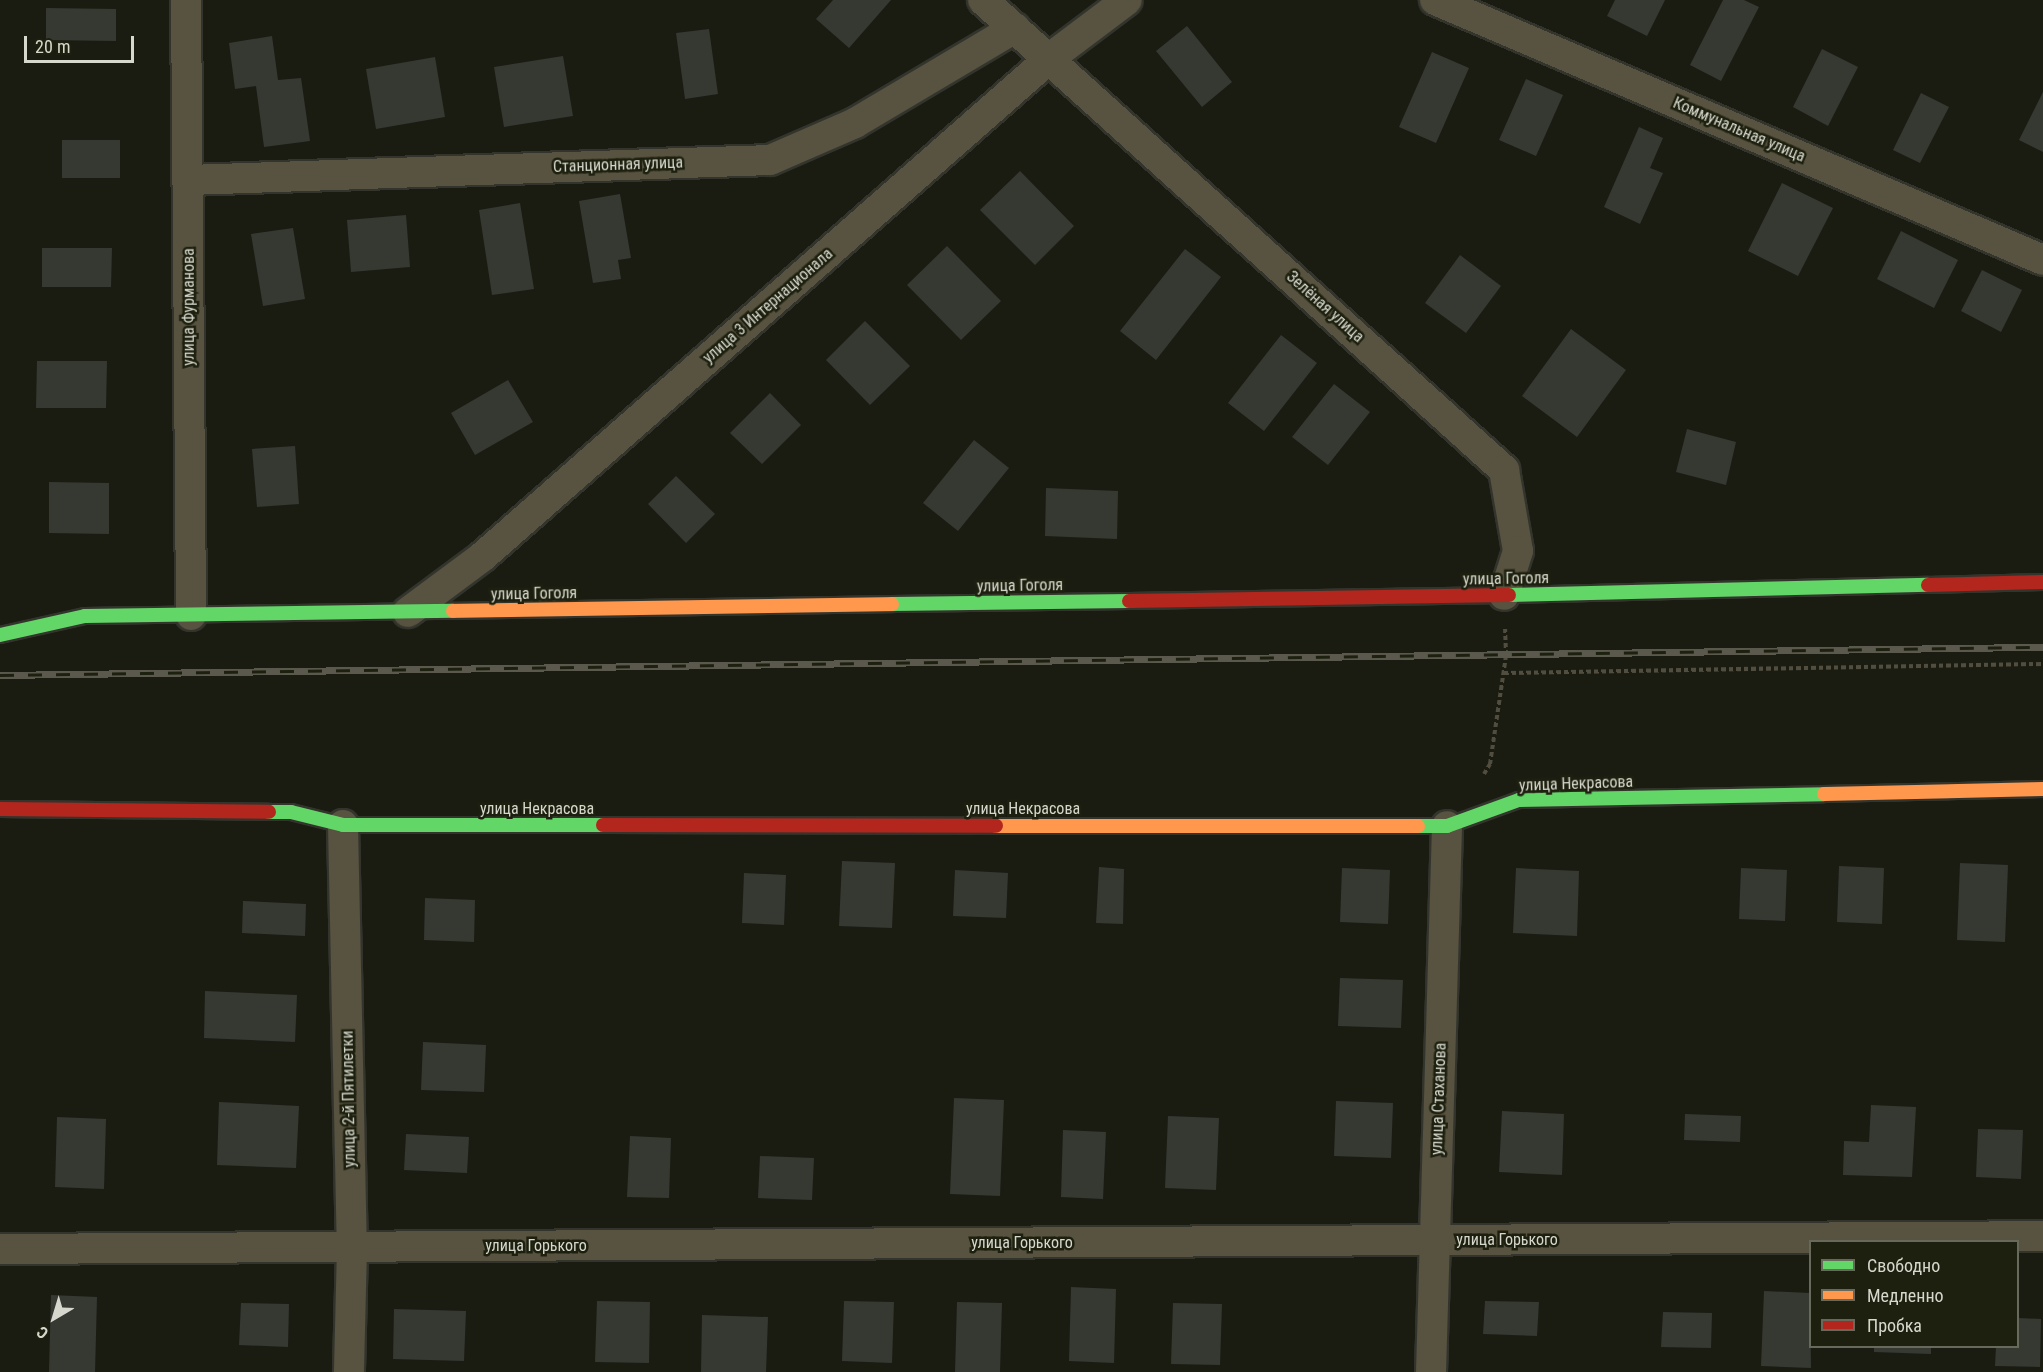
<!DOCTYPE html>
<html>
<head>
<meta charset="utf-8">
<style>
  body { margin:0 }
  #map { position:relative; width:2043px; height:1372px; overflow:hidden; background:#1a1c12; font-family:"Roboto Condensed",sans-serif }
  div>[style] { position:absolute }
  .building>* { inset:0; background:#353932 }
  .path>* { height:4px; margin-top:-2px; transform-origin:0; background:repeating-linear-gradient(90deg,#514e40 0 4.5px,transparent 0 7.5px) }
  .roads { filter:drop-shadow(2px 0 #33352d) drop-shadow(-2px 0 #33352d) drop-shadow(0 2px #33352d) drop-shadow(0 -2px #33352d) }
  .street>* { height:30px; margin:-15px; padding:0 15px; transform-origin:15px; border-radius:15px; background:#585240 }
  .fast>* { height:14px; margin:-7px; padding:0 7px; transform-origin:7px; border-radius:7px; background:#63d668 }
  .slow>* { height:14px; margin:-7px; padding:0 7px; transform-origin:7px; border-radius:7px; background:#ff974d }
  .jam>* { height:14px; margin:-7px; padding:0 7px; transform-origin:7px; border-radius:7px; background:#b3261e }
  .rail>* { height:7px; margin-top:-3.5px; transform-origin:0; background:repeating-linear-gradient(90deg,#1d200e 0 14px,#5b594d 0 28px); box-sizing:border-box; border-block:2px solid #5b594d }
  span { translate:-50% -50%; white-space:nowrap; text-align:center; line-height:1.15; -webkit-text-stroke:5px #1d200e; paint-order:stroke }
  .street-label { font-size:16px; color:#d6d8cd }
  .legend { position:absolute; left:1809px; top:1240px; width:210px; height:108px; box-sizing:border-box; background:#1d200e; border:2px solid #676a5a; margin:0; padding:8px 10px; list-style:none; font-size:18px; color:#d6d8cd }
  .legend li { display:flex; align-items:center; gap:12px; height:30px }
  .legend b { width:30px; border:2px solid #676a5a }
  .north { position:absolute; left:24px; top:1288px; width:60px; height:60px; -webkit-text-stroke:4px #1d200e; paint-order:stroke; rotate:218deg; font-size:16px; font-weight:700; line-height:24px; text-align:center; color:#d6d8cd }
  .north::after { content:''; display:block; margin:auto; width:21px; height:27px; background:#d6d8cd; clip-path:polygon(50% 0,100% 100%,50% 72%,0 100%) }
  .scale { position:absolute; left:24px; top:36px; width:110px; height:27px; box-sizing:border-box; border:3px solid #d6d8cd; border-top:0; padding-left:8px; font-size:18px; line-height:21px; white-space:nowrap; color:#d6d8cd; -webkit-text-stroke:4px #1d200e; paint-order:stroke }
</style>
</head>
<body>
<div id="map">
  <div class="building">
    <i style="clip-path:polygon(833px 0,891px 0,849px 48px,816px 19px)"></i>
    <i style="clip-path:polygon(1615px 0,1665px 0,1647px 36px,1607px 16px)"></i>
    <i style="clip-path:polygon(1723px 0,1744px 0,1759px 7px,1721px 81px,1690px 65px)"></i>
    <i style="clip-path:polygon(46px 8px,116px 9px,116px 41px,46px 40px)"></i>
    <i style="clip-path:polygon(1187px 26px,1232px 82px,1202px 107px,1156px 51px)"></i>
    <i style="clip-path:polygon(709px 29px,718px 94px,685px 99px,676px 33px)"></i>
    <i style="clip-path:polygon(272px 36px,278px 80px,301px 78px,310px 141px,264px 147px,256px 86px,235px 89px,229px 43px)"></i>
    <i style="clip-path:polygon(1822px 49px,1858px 67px,1828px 126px,1793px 107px)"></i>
    <i style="clip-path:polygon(1432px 52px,1469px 68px,1436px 143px,1399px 127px)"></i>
    <i style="clip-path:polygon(563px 56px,573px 116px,504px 127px,494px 67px)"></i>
    <i style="clip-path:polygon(435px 57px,445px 117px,376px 129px,366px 69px)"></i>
    <i style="clip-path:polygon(1526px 79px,1563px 95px,1536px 156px,1499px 140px)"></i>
    <i style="clip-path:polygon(2043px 92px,2043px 152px,2019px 140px)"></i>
    <i style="clip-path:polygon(1921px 93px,1949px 107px,1920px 163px,1893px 150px)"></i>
    <i style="clip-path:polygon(1639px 127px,1663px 138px,1650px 168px,1663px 173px,1640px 224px,1604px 207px)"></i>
    <i style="clip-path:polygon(62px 140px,120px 140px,120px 178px,62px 178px)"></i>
    <i style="clip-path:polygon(1020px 171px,1074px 226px,1035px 265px,980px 210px)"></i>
    <i style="clip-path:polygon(1782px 183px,1833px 208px,1798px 276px,1748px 251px)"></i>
    <i style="clip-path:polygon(620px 194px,631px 258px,618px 260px,621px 279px,593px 283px,579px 201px)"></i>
    <i style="clip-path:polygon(520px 203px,534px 289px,492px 295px,479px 210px)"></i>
    <i style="clip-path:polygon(406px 215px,410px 267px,351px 272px,347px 220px)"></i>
    <i style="clip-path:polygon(293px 228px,305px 299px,263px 306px,251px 234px)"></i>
    <i style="clip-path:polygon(1901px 231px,1958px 260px,1934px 308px,1877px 279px)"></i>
    <i style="clip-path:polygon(947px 246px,1001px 301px,961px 340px,907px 285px)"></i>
    <i style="clip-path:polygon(42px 248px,112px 248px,111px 287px,42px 287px)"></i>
    <i style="clip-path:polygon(1185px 249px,1221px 277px,1156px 360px,1120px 331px)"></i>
    <i style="clip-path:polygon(1460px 255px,1501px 286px,1466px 333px,1425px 303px)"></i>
    <i style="clip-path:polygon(1982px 270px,2022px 290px,2001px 332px,1961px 311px)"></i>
    <i style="clip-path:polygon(865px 321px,910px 366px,870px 405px,826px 360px)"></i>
    <i style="clip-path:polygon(1571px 329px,1626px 370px,1577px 437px,1522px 396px)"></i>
    <i style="clip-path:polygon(1281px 335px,1317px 363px,1264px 431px,1228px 403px)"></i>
    <i style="clip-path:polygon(37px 361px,107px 361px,106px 408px,36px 408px)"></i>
    <i style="clip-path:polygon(508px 380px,533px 422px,475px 455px,451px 413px)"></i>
    <i style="clip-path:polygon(1334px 384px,1370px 412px,1328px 465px,1292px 437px)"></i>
    <i style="clip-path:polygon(770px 393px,801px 425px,762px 464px,730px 433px)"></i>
    <i style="clip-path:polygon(1687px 429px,1736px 442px,1726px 485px,1676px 472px)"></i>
    <i style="clip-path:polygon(974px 440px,1009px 468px,958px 531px,923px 503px)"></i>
    <i style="clip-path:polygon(295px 446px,299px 504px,257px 507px,252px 449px)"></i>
    <i style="clip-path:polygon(676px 476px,715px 514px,686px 543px,648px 504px)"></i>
    <i style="clip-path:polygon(49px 482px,109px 483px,109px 534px,49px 533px)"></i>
    <i style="clip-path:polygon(1046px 488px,1118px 491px,1117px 539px,1045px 536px)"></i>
    <i style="clip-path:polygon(842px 861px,895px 863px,892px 928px,839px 926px)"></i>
    <i style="clip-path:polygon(1960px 863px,2008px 865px,2005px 942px,1957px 940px)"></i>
    <i style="clip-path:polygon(1839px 866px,1884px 868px,1882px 924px,1837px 922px)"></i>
    <i style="clip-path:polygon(1099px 867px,1124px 869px,1123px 924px,1096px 923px)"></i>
    <i style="clip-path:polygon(1342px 868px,1390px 870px,1388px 924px,1340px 922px)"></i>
    <i style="clip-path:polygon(1516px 868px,1579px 871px,1577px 936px,1513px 933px)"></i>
    <i style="clip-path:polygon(1741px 868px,1787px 870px,1785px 921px,1739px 919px)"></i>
    <i style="clip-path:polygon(955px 870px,1008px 873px,1006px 918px,953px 916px)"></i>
    <i style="clip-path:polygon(744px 873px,786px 875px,784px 925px,742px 923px)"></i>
    <i style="clip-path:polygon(425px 898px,475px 900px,474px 942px,424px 940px)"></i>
    <i style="clip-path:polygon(243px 901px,306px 904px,305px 936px,242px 933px)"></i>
    <i style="clip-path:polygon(1340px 978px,1403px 980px,1401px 1028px,1338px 1026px)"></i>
    <i style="clip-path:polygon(205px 991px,297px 995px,295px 1042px,204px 1038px)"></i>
    <i style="clip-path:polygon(423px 1042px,486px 1045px,484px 1092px,421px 1090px)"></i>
    <i style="clip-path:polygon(954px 1098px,1004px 1100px,1000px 1196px,950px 1194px)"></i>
    <i style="clip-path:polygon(1336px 1101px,1393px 1103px,1391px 1158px,1334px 1156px)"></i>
    <i style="clip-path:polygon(219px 1102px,299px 1106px,296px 1168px,217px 1165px)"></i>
    <i style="clip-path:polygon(1871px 1105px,1916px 1107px,1912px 1177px,1843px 1175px,1844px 1141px,1869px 1142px)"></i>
    <i style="clip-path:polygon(1502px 1111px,1564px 1114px,1562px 1175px,1499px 1172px)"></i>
    <i style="clip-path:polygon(1685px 1114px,1741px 1116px,1740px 1142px,1684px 1140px)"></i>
    <i style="clip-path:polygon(1168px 1116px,1219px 1118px,1216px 1190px,1165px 1188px)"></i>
    <i style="clip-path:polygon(57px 1117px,106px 1119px,104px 1189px,55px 1187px)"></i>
    <i style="clip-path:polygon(1978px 1129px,2023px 1130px,2021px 1179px,1976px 1177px)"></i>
    <i style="clip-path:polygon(1063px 1130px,1106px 1132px,1103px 1199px,1061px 1197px)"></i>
    <i style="clip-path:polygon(406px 1134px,469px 1137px,467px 1173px,404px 1170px)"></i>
    <i style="clip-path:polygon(630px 1136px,671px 1138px,669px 1198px,627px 1197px)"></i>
    <i style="clip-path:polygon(760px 1156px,814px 1158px,812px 1200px,758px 1198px)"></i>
    <i style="clip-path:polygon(1071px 1287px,1116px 1289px,1114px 1363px,1069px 1361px)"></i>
    <i style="clip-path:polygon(1764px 1291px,1810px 1293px,1811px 1368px,1761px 1366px)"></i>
    <i style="clip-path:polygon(51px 1295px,97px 1297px,95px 1372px,49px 1372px)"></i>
    <i style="clip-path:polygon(597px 1301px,650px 1302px,649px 1363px,595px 1362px)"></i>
    <i style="clip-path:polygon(844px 1301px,894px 1302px,892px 1363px,842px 1361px)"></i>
    <i style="clip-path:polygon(1485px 1301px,1539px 1302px,1537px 1336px,1483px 1334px)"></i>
    <i style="clip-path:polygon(957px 1302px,1002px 1303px,1000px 1372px,955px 1372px)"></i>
    <i style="clip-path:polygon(241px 1303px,289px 1304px,288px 1347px,239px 1345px)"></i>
    <i style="clip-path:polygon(1173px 1303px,1222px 1304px,1220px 1365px,1171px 1364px)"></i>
    <i style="clip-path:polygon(394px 1309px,466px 1311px,464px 1361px,393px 1359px)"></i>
    <i style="clip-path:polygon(1663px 1312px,1712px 1313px,1711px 1348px,1661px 1347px)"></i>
    <i style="clip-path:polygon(702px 1315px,768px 1317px,766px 1372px,701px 1372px)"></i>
    <i style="clip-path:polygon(2018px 1318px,2041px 1319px,2040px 1367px,1995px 1366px,1996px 1346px,2018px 1346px)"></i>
    <i style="clip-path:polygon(1874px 1346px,1931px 1346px,1931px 1354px,1874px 1352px)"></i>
  </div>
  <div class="path">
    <i style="left:1504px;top:673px;width:539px;rotate:-0.96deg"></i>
    <i style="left:1484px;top:774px;width:12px;rotate:-59deg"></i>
    <i style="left:1490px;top:764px;width:110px;rotate:-81.6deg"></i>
    <i style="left:1506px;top:655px;width:26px;rotate:-92deg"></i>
  </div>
  <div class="roads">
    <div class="street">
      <i style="left:186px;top:0;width:615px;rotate:89.53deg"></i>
      <i style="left:983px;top:0;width:702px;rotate:42.05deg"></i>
      <i style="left:1504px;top:470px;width:82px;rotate:80.2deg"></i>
      <i style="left:1518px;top:551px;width:46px;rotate:107.7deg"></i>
      <i style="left:1435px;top:0;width:661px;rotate:23.15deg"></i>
      <i style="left:189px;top:180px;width:581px;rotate:-1.97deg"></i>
      <i style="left:770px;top:160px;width:93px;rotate:-23.5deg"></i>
      <i style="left:855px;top:123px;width:186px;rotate:-30.7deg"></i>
      <i style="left:408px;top:612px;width:92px;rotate:-36.6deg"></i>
      <i style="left:482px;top:557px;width:756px;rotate:-41.3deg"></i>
      <i style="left:1050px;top:58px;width:96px;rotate:-37deg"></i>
      <i style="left:343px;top:825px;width:422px;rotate:88.8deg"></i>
      <i style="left:352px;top:1247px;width:125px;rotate:91.4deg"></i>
      <i style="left:0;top:1249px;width:2043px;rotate:-0.36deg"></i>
      <i style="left:1431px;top:1372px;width:546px;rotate:-88.32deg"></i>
    </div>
    <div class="fast">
      <i style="left:1509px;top:595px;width:419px;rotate:-1.4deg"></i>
      <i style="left:892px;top:604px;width:237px;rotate:-0.7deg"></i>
      <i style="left:0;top:635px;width:87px;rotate:-12.6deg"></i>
      <i style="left:85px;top:616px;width:368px;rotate:-0.8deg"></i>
      <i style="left:269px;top:812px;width:22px"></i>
      <i style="left:291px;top:812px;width:54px;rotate:14deg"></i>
      <i style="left:343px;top:825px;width:260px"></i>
      <i style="left:1418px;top:826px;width:29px"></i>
      <i style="left:1447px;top:826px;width:77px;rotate:-19.9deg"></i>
      <i style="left:1519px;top:800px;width:305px;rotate:-1.1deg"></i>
    </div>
    <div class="slow">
      <i style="left:453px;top:611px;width:439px;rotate:-0.9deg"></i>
      <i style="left:1824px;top:794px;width:219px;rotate:-1.3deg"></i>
      <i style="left:996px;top:826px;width:422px"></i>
    </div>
    <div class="jam">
      <i style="left:1928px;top:585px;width:115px;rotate:-1.5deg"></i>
      <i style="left:1129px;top:601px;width:380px;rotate:-0.9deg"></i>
      <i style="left:0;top:809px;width:269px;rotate:0.6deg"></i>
      <i style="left:603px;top:825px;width:393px;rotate:0.1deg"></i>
    </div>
  </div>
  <div class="rail">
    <i style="left:0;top:675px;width:2043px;rotate:-0.79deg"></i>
  </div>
  <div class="street-label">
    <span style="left:1739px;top:130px;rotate:23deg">Коммунальная улица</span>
    <span style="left:618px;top:165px;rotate:-2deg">Станционная улица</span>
    <span style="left:768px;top:306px;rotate:-41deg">улица 3 Интернационала</span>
    <span style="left:189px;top:307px;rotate:-90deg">улица Фурманова</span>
    <span style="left:1325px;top:307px;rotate:42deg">Зелёная улица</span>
    <span style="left:1506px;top:579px;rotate:-1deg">улица Гоголя</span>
    <span style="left:1020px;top:586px;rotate:-1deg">улица Гоголя</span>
    <span style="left:534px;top:594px;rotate:-1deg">улица Гоголя</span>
    <span style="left:1576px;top:784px;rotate:-2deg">улица Некрасова</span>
    <span style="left:537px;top:809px">улица Некрасова</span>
    <span style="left:1023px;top:809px">улица Некрасова</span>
    <span style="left:349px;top:1099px;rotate:-91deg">улица 2-й Пятилетки</span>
    <span style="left:1439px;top:1099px;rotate:-88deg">улица Стаханова</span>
    <span style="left:1507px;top:1240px">улица Горького</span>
    <span style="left:1022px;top:1243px">улица Горького</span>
    <span style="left:536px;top:1246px">улица Горького</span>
  </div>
  <ul class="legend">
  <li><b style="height:8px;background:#63d668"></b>Свободно</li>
  <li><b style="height:8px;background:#ff974d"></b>Медленно</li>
  <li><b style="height:8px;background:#b3261e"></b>Пробка</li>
  </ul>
  <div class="north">С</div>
  <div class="scale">20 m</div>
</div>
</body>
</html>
